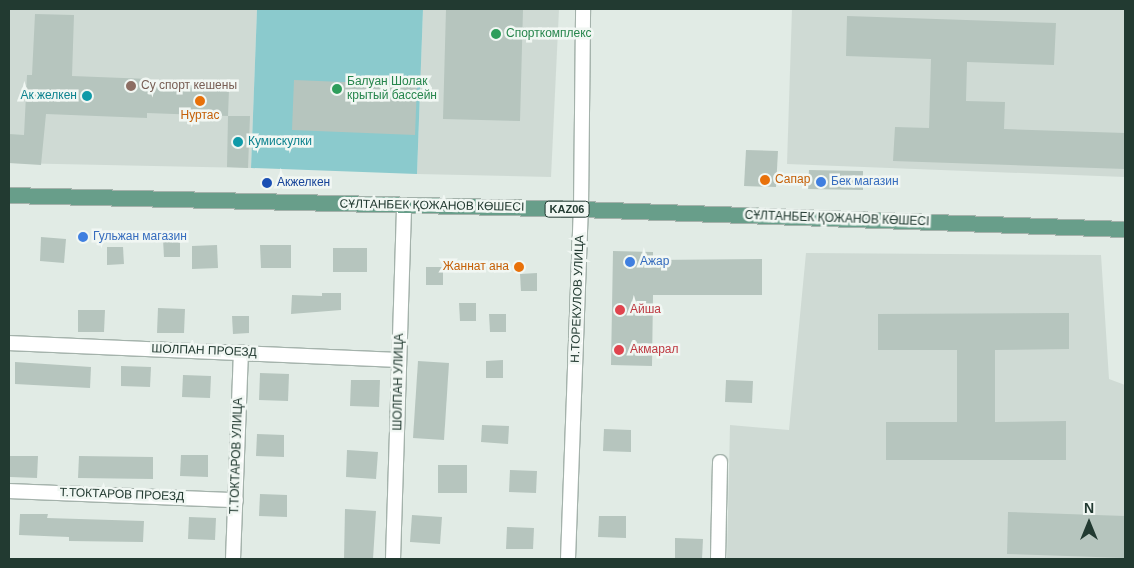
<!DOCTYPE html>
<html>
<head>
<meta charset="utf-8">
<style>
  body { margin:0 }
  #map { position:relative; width:1134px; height:568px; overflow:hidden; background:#e1ebe5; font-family:Arial,sans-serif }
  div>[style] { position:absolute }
  .built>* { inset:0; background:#cfdad4 }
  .water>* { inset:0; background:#8bcacd }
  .building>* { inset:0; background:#b6c5be }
  .roads { filter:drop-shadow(1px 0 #a4b2ab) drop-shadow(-1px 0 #a4b2ab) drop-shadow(0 1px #a4b2ab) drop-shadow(0 -1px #a4b2ab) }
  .street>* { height:14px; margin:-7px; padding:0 7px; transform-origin:7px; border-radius:7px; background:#fff }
  .primary>* { height:15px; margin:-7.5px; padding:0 7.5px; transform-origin:7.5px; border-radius:7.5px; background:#689e8a }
  .dots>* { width:14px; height:14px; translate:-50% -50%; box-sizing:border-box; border:2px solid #f1f7f3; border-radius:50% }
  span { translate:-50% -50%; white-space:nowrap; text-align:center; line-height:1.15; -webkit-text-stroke:5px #f1f7f3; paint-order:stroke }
  .shield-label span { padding:1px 4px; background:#f1f7f3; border:1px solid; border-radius:4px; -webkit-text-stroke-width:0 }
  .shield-label { font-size:11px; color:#223a31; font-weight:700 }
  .leisure-label { font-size:12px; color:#27864d }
  .left { translate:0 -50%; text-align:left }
  .education-label { font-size:12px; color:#785e54 }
  .culture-label { font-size:12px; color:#0d838f }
  .right { translate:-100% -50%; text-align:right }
  .food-label { font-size:12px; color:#c56008 }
  .shop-label { font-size:12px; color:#366cbe }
  .transit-label { font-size:12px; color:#164399 }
  .street-label { font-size:12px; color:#223a31 }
  .health-label { font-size:12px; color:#be3a42 }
  .frame { position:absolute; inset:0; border:10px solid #223a31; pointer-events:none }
  .north { position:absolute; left:1064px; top:498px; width:50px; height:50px; -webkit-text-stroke:4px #f1f7f3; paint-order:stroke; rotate:0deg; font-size:14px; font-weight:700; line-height:20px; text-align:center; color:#223a31 }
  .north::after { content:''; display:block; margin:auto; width:18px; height:22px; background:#223a31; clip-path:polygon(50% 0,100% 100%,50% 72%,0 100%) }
</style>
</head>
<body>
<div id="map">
  <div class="built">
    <i style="clip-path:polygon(9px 9px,257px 9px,251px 168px,9px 163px)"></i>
    <i style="clip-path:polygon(423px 9px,559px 9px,551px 177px,417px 174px)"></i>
    <i style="clip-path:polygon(792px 9px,1125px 9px,1125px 177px,787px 164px)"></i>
    <i style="clip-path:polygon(806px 253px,1101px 255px,1109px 379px,1125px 385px,1125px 559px,727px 559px,730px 425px,789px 430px)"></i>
  </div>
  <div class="water">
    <i style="clip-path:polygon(257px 9px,423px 9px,417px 174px,251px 168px)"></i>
  </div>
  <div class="building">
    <i style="clip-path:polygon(446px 9px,523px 9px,520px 121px,443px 119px)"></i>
    <i style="clip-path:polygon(35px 14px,74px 15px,72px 76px,149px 79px,148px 86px,229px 89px,228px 116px,147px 113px,147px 118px,46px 114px,41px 165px,9px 163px,9px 134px,24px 135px,27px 75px,32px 75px)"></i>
    <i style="clip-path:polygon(847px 16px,1056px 23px,1054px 65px,967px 62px,966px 101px,1005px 102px,1004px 129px,1125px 133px,1125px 169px,893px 161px,895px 127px,929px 128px,931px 59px,846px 56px)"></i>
    <i style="clip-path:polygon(294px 80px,417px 85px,415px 135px,292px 130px)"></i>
    <i style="clip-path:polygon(228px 116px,250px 116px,248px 168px,227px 167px)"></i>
    <i style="clip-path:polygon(746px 150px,778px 151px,776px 187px,744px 186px)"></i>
    <i style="clip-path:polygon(809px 170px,863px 171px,863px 190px,808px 189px)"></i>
    <i style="clip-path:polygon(41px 237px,66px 239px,64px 263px,40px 261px)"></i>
    <i style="clip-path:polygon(163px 239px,180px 239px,180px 257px,164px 257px)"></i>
    <i style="clip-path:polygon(217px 245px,218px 268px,192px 269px,192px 246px)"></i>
    <i style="clip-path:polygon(260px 245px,291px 245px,291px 268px,261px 268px)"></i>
    <i style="clip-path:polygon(107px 247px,123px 247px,124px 264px,107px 265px)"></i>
    <i style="clip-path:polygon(333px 248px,367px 248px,367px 272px,333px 272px)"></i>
    <i style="clip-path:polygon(613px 251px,653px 252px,653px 260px,762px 259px,762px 295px,653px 295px,652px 366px,611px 365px)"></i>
    <i style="clip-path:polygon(426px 267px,443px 267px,443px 285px,426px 285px)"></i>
    <i style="clip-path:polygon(537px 273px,537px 291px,521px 291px,520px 274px)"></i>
    <i style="clip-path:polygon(322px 293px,341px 293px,341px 310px,291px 314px,292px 295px,322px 296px)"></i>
    <i style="clip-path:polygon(459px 303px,476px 303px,476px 321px,460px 321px)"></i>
    <i style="clip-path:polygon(158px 308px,185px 309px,184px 333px,157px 333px)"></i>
    <i style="clip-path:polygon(78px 310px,105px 310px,104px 332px,78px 332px)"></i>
    <i style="clip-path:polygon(1069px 313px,1069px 349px,995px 350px,995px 422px,1066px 421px,1066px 460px,886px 460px,886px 422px,957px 422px,957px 350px,878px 350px,878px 314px)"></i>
    <i style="clip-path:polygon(489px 314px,506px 314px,506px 332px,490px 332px)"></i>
    <i style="clip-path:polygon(232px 316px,249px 316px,249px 333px,233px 334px)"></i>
    <i style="clip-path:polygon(503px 360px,503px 378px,486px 378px,486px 361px)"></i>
    <i style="clip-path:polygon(418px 361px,449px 363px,444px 440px,413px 438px)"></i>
    <i style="clip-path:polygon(15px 362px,91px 367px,90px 388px,15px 384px)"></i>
    <i style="clip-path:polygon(121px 366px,151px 367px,150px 387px,121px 386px)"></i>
    <i style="clip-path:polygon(260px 373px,289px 374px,288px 401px,259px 400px)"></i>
    <i style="clip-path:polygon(183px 375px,211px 376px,210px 398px,182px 397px)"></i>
    <i style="clip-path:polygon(351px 380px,380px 380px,379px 407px,350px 406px)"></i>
    <i style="clip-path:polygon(726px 380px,753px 381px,752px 403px,725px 402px)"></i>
    <i style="clip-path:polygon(482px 425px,509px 426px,508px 444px,481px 442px)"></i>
    <i style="clip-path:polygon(604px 429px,631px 430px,631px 452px,603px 451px)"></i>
    <i style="clip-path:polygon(257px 434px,284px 435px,284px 457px,256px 456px)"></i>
    <i style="clip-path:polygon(347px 450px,378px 452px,376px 479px,346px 477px)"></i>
    <i style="clip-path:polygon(181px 455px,208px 455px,208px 477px,180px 476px)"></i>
    <i style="clip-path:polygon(10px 456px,38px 456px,37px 478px,10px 477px)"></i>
    <i style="clip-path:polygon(79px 456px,153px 457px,153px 479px,78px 478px)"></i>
    <i style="clip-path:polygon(438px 465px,467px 465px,467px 493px,438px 493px)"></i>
    <i style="clip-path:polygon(510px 470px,537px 471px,536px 493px,509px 492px)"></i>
    <i style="clip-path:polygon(260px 494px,287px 495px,287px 517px,259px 516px)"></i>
    <i style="clip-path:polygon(345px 509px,376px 511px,373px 559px,344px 559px)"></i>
    <i style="clip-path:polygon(1008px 512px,1125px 516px,1125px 558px,1007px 554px)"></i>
    <i style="clip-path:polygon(20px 514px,48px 514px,47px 518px,144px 521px,143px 542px,69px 541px,69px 537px,19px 535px)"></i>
    <i style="clip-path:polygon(412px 515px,442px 517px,440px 544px,410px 542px)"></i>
    <i style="clip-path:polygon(599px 516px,626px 516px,626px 538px,598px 537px)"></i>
    <i style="clip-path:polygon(189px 517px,216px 518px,215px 540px,188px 539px)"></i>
    <i style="clip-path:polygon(507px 527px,534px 528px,533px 549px,506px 549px)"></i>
    <i style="clip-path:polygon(675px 538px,703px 539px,702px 559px,675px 559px)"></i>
  </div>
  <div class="roads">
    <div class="street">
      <i style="left:9px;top:343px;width:389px;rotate:2.5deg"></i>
      <i style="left:9px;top:491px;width:227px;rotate:2.3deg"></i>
      <i style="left:233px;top:559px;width:207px;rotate:-87.8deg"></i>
      <i style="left:393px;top:559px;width:354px;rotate:-88.2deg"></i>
      <i style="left:568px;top:559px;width:350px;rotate:-87.9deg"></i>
      <i style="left:581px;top:209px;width:200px;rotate:-89.4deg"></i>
      <i style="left:718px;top:559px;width:97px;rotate:-88.8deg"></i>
    </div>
    <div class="primary">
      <i style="left:9px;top:195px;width:572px;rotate:1.4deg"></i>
      <i style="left:581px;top:209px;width:544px;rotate:2.11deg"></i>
    </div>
  </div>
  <div class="dots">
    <i style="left:496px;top:34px;background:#2e9e5b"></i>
    <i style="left:131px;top:86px;background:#8d6e63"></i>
    <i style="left:337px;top:89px;background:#2e9e5b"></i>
    <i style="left:87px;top:96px;background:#0f9aa8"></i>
    <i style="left:200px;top:101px;background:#e8710a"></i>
    <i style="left:238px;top:142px;background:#0f9aa8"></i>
    <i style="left:765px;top:180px;background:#e8710a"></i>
    <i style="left:821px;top:182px;background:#3f7fe0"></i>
    <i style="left:267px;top:183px;background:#1a4fb4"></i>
    <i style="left:83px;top:237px;background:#3f7fe0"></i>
    <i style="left:630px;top:262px;background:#3f7fe0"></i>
    <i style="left:519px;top:267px;background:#e8710a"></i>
    <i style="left:620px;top:310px;background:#e0444e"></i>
    <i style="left:619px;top:350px;background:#e0444e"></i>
  </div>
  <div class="shield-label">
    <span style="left:567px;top:209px">KАZ06</span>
  </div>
  <div class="leisure-label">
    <span class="left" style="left:506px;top:34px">Спорткомплекс</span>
    <span class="left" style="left:347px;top:89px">Балуан Шолак<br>крытый бассейн</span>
  </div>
  <div class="education-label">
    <span class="left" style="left:141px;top:86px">Су спорт кешены</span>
  </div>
  <div class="culture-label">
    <span class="right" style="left:77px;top:96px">Ак желкен</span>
    <span class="left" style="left:248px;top:142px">Кумискулки</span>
  </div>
  <div class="food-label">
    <span style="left:200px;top:116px">Нуртас</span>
    <span class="left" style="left:775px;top:180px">Сапар</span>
    <span class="right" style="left:509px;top:267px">Жаннат ана</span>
  </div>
  <div class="shop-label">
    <span class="left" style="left:831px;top:182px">Бек магазин</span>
    <span class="left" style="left:93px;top:237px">Гульжан магазин</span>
    <span class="left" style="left:640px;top:262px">Ажар</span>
  </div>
  <div class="transit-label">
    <span class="left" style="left:277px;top:183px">Акжелкен</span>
  </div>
  <div class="street-label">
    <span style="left:432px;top:206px;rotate:1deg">СҰЛТАНБЕК ҚОЖАНОВ КӨШЕСІ</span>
    <span style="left:837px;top:219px;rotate:2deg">СҰЛТАНБЕК ҚОЖАНОВ КӨШЕСІ</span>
    <span style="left:578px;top:299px;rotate:-88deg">Н.ТОРЕКУЛОВ УЛИЦА</span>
    <span style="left:204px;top:351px;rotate:2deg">ШОЛПАН ПРОЕЗД</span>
    <span style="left:399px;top:382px;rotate:-89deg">ШОЛПАН УЛИЦА</span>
    <span style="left:237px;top:456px;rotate:-88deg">Т.ТОКТАРОВ УЛИЦА</span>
    <span style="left:122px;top:495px;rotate:2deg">Т.ТОКТАРОВ ПРОЕЗД</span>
  </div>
  <div class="health-label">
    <span class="left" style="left:630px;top:310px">Айша</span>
    <span class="left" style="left:630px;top:350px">Акмарал</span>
  </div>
  <div class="frame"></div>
  <div class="north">N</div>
</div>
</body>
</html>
